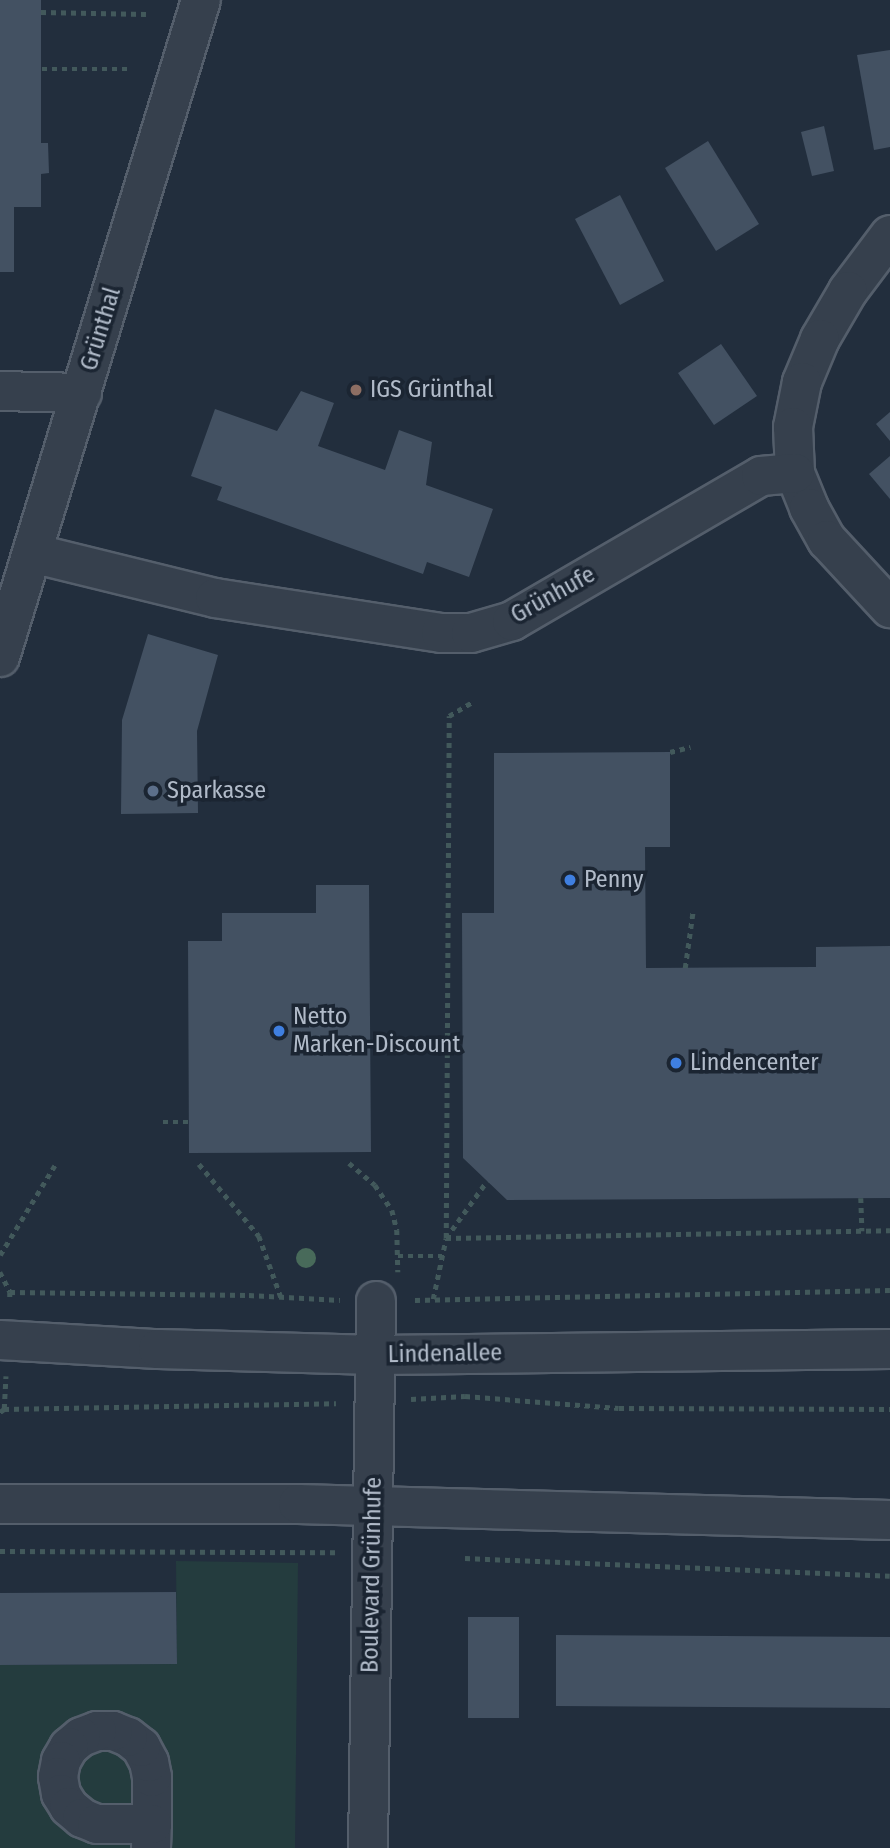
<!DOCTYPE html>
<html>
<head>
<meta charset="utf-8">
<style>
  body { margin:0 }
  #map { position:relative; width:890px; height:1848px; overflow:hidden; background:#222e3d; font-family:"Fira Sans Condensed",sans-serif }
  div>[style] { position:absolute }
  .green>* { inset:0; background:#243c3e }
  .building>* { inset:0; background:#435162 }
  .path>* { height:4.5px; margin-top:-2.25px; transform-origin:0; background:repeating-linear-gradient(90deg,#42595b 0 5px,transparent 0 10px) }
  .roads { filter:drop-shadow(2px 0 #545e6b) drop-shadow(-2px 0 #545e6b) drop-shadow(0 2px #545e6b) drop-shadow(0 -2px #545e6b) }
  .minor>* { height:38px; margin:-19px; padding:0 19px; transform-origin:19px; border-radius:19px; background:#36404d }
  .trees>* { width:20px; height:20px; margin:-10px; border-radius:50%; background:#486a5a }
  .dots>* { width:19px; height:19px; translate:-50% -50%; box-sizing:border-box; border:4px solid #1b2532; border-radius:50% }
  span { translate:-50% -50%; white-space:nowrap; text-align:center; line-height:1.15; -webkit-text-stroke:7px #1b2532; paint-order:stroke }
  .street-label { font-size:24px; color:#b1bbc9 }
  .poi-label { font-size:24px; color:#b1bbc9 }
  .left { translate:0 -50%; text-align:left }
</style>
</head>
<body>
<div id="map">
  <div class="green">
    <i style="clip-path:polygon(176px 1561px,298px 1563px,295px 1848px,0 1848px,0 1665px,177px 1664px)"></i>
  </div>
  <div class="building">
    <i style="clip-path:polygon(0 0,41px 0,41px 143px,48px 143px,49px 173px,41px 174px,41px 207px,14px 207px,14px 272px,0 272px)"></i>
    <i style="clip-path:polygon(890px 50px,890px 147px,874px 150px,857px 55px)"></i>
    <i style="clip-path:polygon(824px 126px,834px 171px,812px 176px,801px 132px)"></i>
    <i style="clip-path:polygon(708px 141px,759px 224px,716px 251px,665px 168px)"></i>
    <i style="clip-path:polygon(620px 195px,664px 281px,620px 305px,575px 219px)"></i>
    <i style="clip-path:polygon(721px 344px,757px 396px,714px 425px,678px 373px)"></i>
    <i style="clip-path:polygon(301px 391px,334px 403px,318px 446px,385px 470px,399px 430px,432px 442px,426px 485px,493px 509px,469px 577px,427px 562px,423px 574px,217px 500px,222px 487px,191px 476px,215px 409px,277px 431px)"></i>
    <i style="clip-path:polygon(890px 412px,890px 441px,876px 424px)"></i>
    <i style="clip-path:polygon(890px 456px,890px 499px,869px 474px)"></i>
    <i style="clip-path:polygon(148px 634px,218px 655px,197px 731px,198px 813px,121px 814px,122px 720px)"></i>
    <i style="clip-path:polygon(670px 752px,670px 847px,645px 847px,646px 968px,816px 967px,816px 947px,890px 946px,890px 1198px,507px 1200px,463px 1158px,462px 913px,494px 913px,494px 753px)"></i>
    <i style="clip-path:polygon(316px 885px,369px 885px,371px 1152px,189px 1153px,188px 941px,222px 941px,222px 913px,316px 913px)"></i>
    <i style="clip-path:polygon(176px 1592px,177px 1664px,0 1665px,0 1593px)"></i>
    <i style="clip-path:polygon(468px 1617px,519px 1617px,519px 1718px,468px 1718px)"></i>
    <i style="clip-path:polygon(556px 1635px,890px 1637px,890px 1708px,556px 1706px)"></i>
  </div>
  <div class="path">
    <i style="left:41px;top:12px;width:105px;rotate:1.1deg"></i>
    <i style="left:42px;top:69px;width:87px"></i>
    <i style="left:670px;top:752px;width:21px;rotate:-14deg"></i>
    <i style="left:685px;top:968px;width:59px;rotate:-82.1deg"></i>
    <i style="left:163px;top:1122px;width:26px"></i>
    <i style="left:349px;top:1163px;width:34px;rotate:40deg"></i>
    <i style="left:375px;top:1185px;width:30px;rotate:56deg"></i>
    <i style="left:392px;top:1210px;width:21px;rotate:76deg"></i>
    <i style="left:397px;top:1230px;width:42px;rotate:88.6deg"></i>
    <i style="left:199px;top:1164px;width:94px;rotate:50.2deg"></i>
    <i style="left:259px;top:1236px;width:65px;rotate:70.2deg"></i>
    <i style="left:861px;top:1198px;width:33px;rotate:88deg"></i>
    <i style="left:446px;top:1238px;width:444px;rotate:-1deg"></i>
    <i style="left:446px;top:1238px;width:70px;rotate:-54.3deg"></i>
    <i style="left:0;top:1255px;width:105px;rotate:-58.6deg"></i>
    <i style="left:398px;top:1256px;width:44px"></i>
    <i style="left:0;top:1272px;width:22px;rotate:63deg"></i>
    <i style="left:10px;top:1292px;width:9px;rotate:90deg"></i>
    <i style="left:10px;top:1292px;width:239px;rotate:0.7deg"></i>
    <i style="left:249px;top:1295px;width:91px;rotate:3.1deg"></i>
    <i style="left:433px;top:1299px;width:62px;rotate:-78deg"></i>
    <i style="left:446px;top:1238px;width:522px;rotate:-89.67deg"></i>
    <i style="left:449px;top:716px;width:27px;rotate:-31deg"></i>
    <i style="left:415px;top:1300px;width:475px;rotate:-1.2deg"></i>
    <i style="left:411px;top:1399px;width:54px;rotate:-3.2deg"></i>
    <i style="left:465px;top:1396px;width:154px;rotate:4.5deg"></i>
    <i style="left:619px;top:1408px;width:271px;rotate:0.2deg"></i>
    <i style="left:4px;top:1409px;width:332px;rotate:-1deg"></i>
    <i style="left:0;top:1412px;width:5px;rotate:-37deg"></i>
    <i style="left:4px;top:1409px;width:33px;rotate:-87deg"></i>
    <i style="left:0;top:1551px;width:335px;rotate:0.2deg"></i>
    <i style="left:465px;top:1558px;width:425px;rotate:2.4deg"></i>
  </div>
  <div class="roads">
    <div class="minor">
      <i style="left:890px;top:235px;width:70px;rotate:126.9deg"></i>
      <i style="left:848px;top:291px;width:56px;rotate:120.3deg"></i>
      <i style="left:820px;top:339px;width:47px;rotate:112.7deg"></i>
      <i style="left:802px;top:382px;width:46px;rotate:101.3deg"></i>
      <i style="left:793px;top:427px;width:46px;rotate:87.5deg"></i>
      <i style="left:795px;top:473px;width:38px;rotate:68deg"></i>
      <i style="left:809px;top:508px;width:37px;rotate:61deg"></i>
      <i style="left:827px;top:540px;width:93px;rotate:47.2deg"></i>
      <i style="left:0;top:391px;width:82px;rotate:1.4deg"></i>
      <i style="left:32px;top:553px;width:188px;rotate:13.8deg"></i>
      <i style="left:215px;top:598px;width:229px;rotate:8.8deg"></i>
      <i style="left:441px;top:633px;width:30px"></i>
      <i style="left:471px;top:633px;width:43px;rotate:-16.3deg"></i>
      <i style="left:512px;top:621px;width:288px;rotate:-30.2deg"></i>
      <i style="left:761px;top:476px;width:34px;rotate:-5deg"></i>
      <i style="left:0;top:657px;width:687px;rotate:-72.99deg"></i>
      <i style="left:0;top:1340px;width:158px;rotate:3.3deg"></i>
      <i style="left:158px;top:1349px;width:218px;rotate:1.6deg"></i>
      <i style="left:376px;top:1355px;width:514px;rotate:-0.67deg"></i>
      <i style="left:0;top:1504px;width:298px"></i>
      <i style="left:298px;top:1504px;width:592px;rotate:1.55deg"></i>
      <i style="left:151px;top:1848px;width:24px;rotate:-88deg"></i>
      <i style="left:152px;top:1824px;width:47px;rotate:-90deg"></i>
      <i style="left:152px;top:1777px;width:15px;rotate:-101deg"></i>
      <i style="left:149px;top:1762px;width:17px;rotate:-118deg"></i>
      <i style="left:141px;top:1747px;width:16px;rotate:-142deg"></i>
      <i style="left:128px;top:1737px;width:16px;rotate:-158deg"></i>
      <i style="left:113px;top:1731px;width:16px;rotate:180deg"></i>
      <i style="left:97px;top:1731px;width:17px;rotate:159deg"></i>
      <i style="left:81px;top:1737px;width:16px;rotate:140deg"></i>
      <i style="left:69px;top:1747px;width:16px;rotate:120deg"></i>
      <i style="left:61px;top:1761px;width:16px;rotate:101deg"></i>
      <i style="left:58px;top:1777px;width:17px;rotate:80deg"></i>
      <i style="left:61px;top:1794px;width:15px;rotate:58deg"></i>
      <i style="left:69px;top:1807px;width:17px;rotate:40deg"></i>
      <i style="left:82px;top:1818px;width:16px;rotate:22deg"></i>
      <i style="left:97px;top:1824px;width:55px"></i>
      <i style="left:368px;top:1848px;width:547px;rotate:-89.16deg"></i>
    </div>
  </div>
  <div class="trees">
    <i style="left:306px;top:1258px"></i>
  </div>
  <div class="dots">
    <i style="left:356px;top:390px;background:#8d6e63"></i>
    <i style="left:153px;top:791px;background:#5c6f8a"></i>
    <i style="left:570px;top:880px;background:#3f7fe0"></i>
    <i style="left:279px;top:1031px;background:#3f7fe0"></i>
    <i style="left:676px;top:1063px;background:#3f7fe0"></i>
  </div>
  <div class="street-label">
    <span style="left:101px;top:329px;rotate:-73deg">Grünthal</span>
    <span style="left:553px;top:595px;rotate:-29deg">Grünhufe</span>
    <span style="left:445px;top:1354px;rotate:-1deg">Lindenallee</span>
    <span style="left:372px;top:1575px;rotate:-89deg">Boulevard Grünhufe</span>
  </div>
  <div class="poi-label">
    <span class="left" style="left:370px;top:390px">IGS Grünthal</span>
    <span class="left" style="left:167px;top:791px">Sparkasse</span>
    <span class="left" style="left:584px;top:880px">Penny</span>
    <span class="left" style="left:293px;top:1031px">Netto<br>Marken-Discount</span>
    <span class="left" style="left:690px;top:1063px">Lindencenter</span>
  </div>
</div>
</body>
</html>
